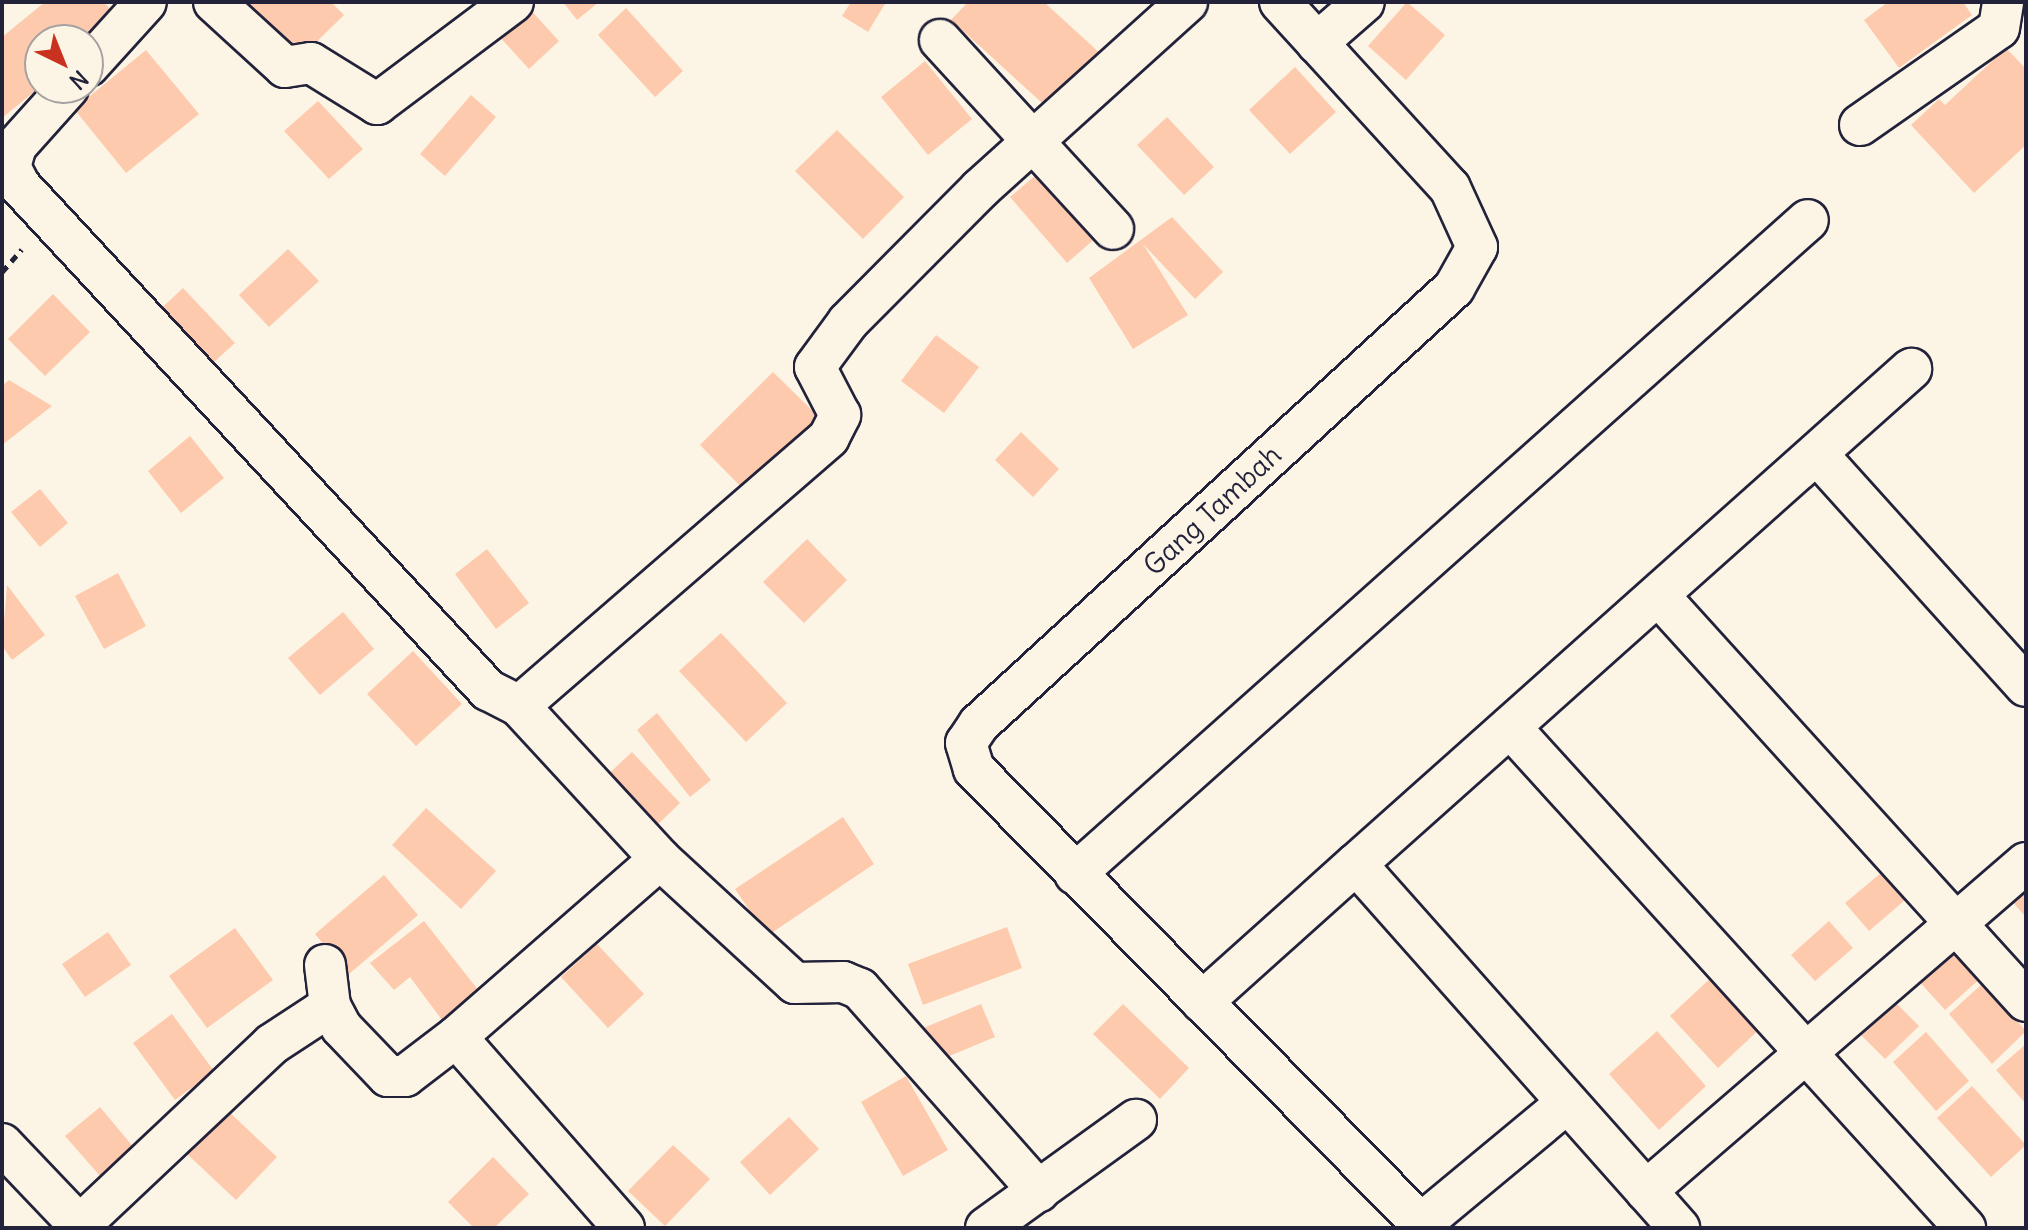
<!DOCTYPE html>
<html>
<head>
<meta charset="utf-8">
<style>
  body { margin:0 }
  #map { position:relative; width:2028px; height:1230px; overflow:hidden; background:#fcf5e5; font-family:Delius,sans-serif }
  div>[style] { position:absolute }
  .building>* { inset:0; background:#fecaae }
  .path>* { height:5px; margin-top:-2.5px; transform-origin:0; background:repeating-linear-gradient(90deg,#22223b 0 8px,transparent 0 14px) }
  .roads { filter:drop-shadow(2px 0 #22223b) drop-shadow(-2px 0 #22223b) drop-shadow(0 2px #22223b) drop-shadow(0 -2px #22223b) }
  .minor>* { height:40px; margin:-20px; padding:0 20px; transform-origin:20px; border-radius:20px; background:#fcf5e5 }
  span { translate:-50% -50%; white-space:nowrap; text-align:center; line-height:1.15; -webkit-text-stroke:6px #fcf5e5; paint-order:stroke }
  .street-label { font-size:28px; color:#22223b }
  .frame { position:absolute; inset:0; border:4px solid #22223b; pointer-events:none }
  .north { position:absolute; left:24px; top:24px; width:80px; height:80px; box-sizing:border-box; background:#fcf5e5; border:2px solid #a5a1a1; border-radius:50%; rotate:137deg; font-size:22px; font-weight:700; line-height:32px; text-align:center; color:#22223b }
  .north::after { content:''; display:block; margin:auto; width:28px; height:36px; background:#c8321e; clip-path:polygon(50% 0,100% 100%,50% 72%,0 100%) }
</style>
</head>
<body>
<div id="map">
  <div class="building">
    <i style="clip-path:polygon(45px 2px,104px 2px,121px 21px,88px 40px,40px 40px,40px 87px,2px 118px,2px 37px)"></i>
    <i style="clip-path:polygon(245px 2px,331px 2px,344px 15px,300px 58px)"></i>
    <i style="clip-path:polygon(563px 2px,599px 2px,577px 20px)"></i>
    <i style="clip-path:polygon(851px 2px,886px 2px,868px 32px,842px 16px)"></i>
    <i style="clip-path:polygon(968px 2px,1044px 2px,1103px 56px,1052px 112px,951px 20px)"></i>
    <i style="clip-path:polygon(1407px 2px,1445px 35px,1406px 80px,1368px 46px)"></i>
    <i style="clip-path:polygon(1888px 2px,1963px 2px,1972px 15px,1899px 68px,1864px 20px)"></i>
    <i style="clip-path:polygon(527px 6px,559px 41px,529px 69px,497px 34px)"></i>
    <i style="clip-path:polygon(626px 8px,683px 71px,655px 97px,598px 35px)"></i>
    <i style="clip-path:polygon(2006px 48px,2026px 69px,2026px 145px,1974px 193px,1911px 125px,1939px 99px,1945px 105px)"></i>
    <i style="clip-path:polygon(146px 50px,199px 114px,126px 173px,74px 109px)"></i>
    <i style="clip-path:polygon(925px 61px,972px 119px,928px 155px,881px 97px)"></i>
    <i style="clip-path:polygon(1295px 67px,1336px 112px,1290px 154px,1249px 110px)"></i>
    <i style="clip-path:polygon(471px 95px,496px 117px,445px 176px,420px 154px)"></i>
    <i style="clip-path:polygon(318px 101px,363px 149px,329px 179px,284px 131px)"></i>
    <i style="clip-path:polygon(1167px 117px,1214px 167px,1184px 195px,1137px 145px)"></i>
    <i style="clip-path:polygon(837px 130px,904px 197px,863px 239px,795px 171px)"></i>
    <i style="clip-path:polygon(1049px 164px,1105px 230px,1067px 263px,1010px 197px)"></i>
    <i style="clip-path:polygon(1172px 217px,1223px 272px,1195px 299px,1143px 244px,1188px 315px,1133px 349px,1089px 278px)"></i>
    <i style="clip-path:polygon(288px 249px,319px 281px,269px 327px,239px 295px)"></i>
    <i style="clip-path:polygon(183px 288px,235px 343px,203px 372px,152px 317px)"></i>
    <i style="clip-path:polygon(53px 294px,90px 332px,45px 376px,8px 339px)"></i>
    <i style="clip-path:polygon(936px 335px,979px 367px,944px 413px,901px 381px)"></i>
    <i style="clip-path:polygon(773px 372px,819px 417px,745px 491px,700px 445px)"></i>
    <i style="clip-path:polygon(9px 380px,52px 406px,2px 445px,2px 386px)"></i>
    <i style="clip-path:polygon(1021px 432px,1059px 469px,1033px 497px,995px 460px)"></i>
    <i style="clip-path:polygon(190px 436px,224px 478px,181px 513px,148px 471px)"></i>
    <i style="clip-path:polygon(40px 489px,68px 523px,40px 547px,11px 512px)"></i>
    <i style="clip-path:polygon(807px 539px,847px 580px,804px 623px,763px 582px)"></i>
    <i style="clip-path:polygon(487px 549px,529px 603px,496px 629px,455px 574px)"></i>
    <i style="clip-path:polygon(118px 573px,146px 626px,104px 649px,75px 596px)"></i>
    <i style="clip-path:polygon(7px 585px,45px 635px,12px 660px,2px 646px)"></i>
    <i style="clip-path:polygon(343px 612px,374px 649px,320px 695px,288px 658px)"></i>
    <i style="clip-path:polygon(721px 633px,787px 703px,746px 742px,679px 671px)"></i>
    <i style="clip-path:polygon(413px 651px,462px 704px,416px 746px,367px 694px)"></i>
    <i style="clip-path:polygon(657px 713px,711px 780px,690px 797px,637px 730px)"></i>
    <i style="clip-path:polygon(632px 752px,680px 803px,651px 831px,603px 779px)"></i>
    <i style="clip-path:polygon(426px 808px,496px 871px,461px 909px,392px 845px)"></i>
    <i style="clip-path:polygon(843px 817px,874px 864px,767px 936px,735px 889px)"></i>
    <i style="clip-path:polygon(1888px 867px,1911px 895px,1869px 931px,1845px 903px)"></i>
    <i style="clip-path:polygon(384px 875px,418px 915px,349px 974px,315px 934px)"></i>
    <i style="clip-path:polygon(2026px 883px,2026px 917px,2009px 898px)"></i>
    <i style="clip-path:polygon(424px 921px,479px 991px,442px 1020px,410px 977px,394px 990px,370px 963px)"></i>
    <i style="clip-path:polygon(1829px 921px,1853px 948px,1815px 981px,1791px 955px)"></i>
    <i style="clip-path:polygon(1007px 927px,1022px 968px,923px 1005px,908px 964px)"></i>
    <i style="clip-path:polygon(235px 928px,273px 980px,207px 1028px,169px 976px)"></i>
    <i style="clip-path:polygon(108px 932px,131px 965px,85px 997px,62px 964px)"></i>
    <i style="clip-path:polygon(597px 944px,644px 994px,608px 1028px,561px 977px)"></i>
    <i style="clip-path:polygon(1956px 945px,1983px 976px,1945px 1010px,1917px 979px)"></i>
    <i style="clip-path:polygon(1715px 974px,1763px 1026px,1718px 1068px,1670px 1016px)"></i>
    <i style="clip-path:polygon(1983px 983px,2026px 1031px,1992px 1064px,1949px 1014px)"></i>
    <i style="clip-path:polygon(1889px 996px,1919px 1026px,1885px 1059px,1855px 1029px)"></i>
    <i style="clip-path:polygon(981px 1004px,995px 1037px,935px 1062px,921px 1029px)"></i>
    <i style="clip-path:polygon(1123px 1004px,1189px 1068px,1160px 1099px,1093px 1034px)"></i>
    <i style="clip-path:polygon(172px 1014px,214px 1071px,175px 1100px,133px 1043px)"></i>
    <i style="clip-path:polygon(1657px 1031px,1706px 1086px,1659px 1130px,1609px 1074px)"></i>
    <i style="clip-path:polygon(1926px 1032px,1969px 1081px,1936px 1111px,1893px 1062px)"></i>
    <i style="clip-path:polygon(2026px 1044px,2026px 1104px,1996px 1070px)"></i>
    <i style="clip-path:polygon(906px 1076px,948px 1150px,903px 1176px,861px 1102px)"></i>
    <i style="clip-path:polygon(1972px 1086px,2026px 1145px,1991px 1177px,1937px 1118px)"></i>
    <i style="clip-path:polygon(100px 1107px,140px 1155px,107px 1184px,65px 1136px)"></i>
    <i style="clip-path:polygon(227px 1110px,277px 1157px,236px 1200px,186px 1153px)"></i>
    <i style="clip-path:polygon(789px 1117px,819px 1149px,770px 1195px,740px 1162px)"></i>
    <i style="clip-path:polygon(673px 1145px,710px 1179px,665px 1226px,628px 1191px)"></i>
    <i style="clip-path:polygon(493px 1157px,529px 1194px,494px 1228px,474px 1228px,448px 1202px)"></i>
  </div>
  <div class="path">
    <i style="left:2px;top:272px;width:30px;rotate:-49deg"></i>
  </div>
  <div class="roads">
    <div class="minor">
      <i style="left:214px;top:2px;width:96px;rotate:42.5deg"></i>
      <i style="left:285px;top:67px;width:26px;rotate:-9deg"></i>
      <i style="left:311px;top:63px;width:78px;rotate:31.8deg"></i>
      <i style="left:377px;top:104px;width:170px;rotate:-36.9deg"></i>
      <i style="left:1280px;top:2px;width:252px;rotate:47.6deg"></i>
      <i style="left:1450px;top:188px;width:65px;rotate:65.4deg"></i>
      <i style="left:1477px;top:247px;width:47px;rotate:119.3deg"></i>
      <i style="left:1454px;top:288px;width:645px;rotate:137.45deg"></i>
      <i style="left:979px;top:724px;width:23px;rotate:124deg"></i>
      <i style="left:966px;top:743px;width:27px;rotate:73deg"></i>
      <i style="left:974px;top:769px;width:643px;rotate:45.5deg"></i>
      <i style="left:940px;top:40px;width:256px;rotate:47.5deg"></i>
      <i style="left:1317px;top:43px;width:62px;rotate:-41.1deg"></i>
      <i style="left:88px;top:66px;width:86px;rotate:-47.8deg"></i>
      <i style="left:68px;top:88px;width:78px;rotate:131.9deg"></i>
      <i style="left:16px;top:146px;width:22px;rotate:106deg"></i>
      <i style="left:10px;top:167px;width:21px;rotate:62deg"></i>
      <i style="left:20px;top:186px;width:688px;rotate:47.12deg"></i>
      <i style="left:488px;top:690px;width:35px;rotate:27deg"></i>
      <i style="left:519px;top:706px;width:410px;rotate:-40.9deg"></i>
      <i style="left:829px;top:437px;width:25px;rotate:-63deg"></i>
      <i style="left:840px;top:415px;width:54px;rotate:-117.5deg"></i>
      <i style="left:815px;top:367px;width:56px;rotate:-53.7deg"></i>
      <i style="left:848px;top:322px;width:187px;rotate:-45.2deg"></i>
      <i style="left:980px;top:189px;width:279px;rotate:-42.1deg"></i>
      <i style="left:1860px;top:125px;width:169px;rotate:-34.9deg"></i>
      <i style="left:1999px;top:28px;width:26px;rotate:-81deg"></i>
      <i style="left:1817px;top:454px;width:312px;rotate:48deg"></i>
      <i style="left:1658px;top:595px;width:548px;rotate:47.81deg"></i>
      <i style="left:519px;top:706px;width:208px;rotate:47.3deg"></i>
      <i style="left:660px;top:859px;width:183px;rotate:42.6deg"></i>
      <i style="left:795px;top:983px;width:48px;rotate:-1.2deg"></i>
      <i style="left:843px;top:982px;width:18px;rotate:22deg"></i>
      <i style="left:860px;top:989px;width:270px;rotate:48.5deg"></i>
      <i style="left:1510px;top:727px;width:677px;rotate:47.75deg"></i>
      <i style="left:1356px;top:864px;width:744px;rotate:-41.73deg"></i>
      <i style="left:1075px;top:874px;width:982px;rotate:-41.74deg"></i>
      <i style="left:325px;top:965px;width:41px;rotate:83deg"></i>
      <i style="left:330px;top:1006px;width:24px;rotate:62deg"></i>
      <i style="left:341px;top:1027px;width:68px;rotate:46.2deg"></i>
      <i style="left:388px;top:1076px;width:17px"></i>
      <i style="left:405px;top:1076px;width:64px;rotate:-37.4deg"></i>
      <i style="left:1202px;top:1002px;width:207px;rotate:-41.9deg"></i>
      <i style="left:1356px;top:864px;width:487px;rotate:48.4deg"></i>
      <i style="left:2px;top:1144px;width:116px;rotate:46.4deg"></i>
      <i style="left:1646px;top:1191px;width:502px;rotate:-40.8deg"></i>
      <i style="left:1421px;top:1224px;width:190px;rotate:-39.7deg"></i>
      <i style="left:79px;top:1226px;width:265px;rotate:-43.3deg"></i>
      <i style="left:272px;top:1044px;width:69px;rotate:-33.2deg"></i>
      <i style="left:624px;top:1228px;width:254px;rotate:-131.3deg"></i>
      <i style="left:456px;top:1037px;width:271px;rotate:-41.1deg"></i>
      <i style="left:986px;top:1228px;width:185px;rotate:-35.8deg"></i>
    </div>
  </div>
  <div class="street-label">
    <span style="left:1212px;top:510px;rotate:-43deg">Gang Tambah</span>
  </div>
  <div class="frame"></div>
  <div class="north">N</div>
</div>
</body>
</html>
